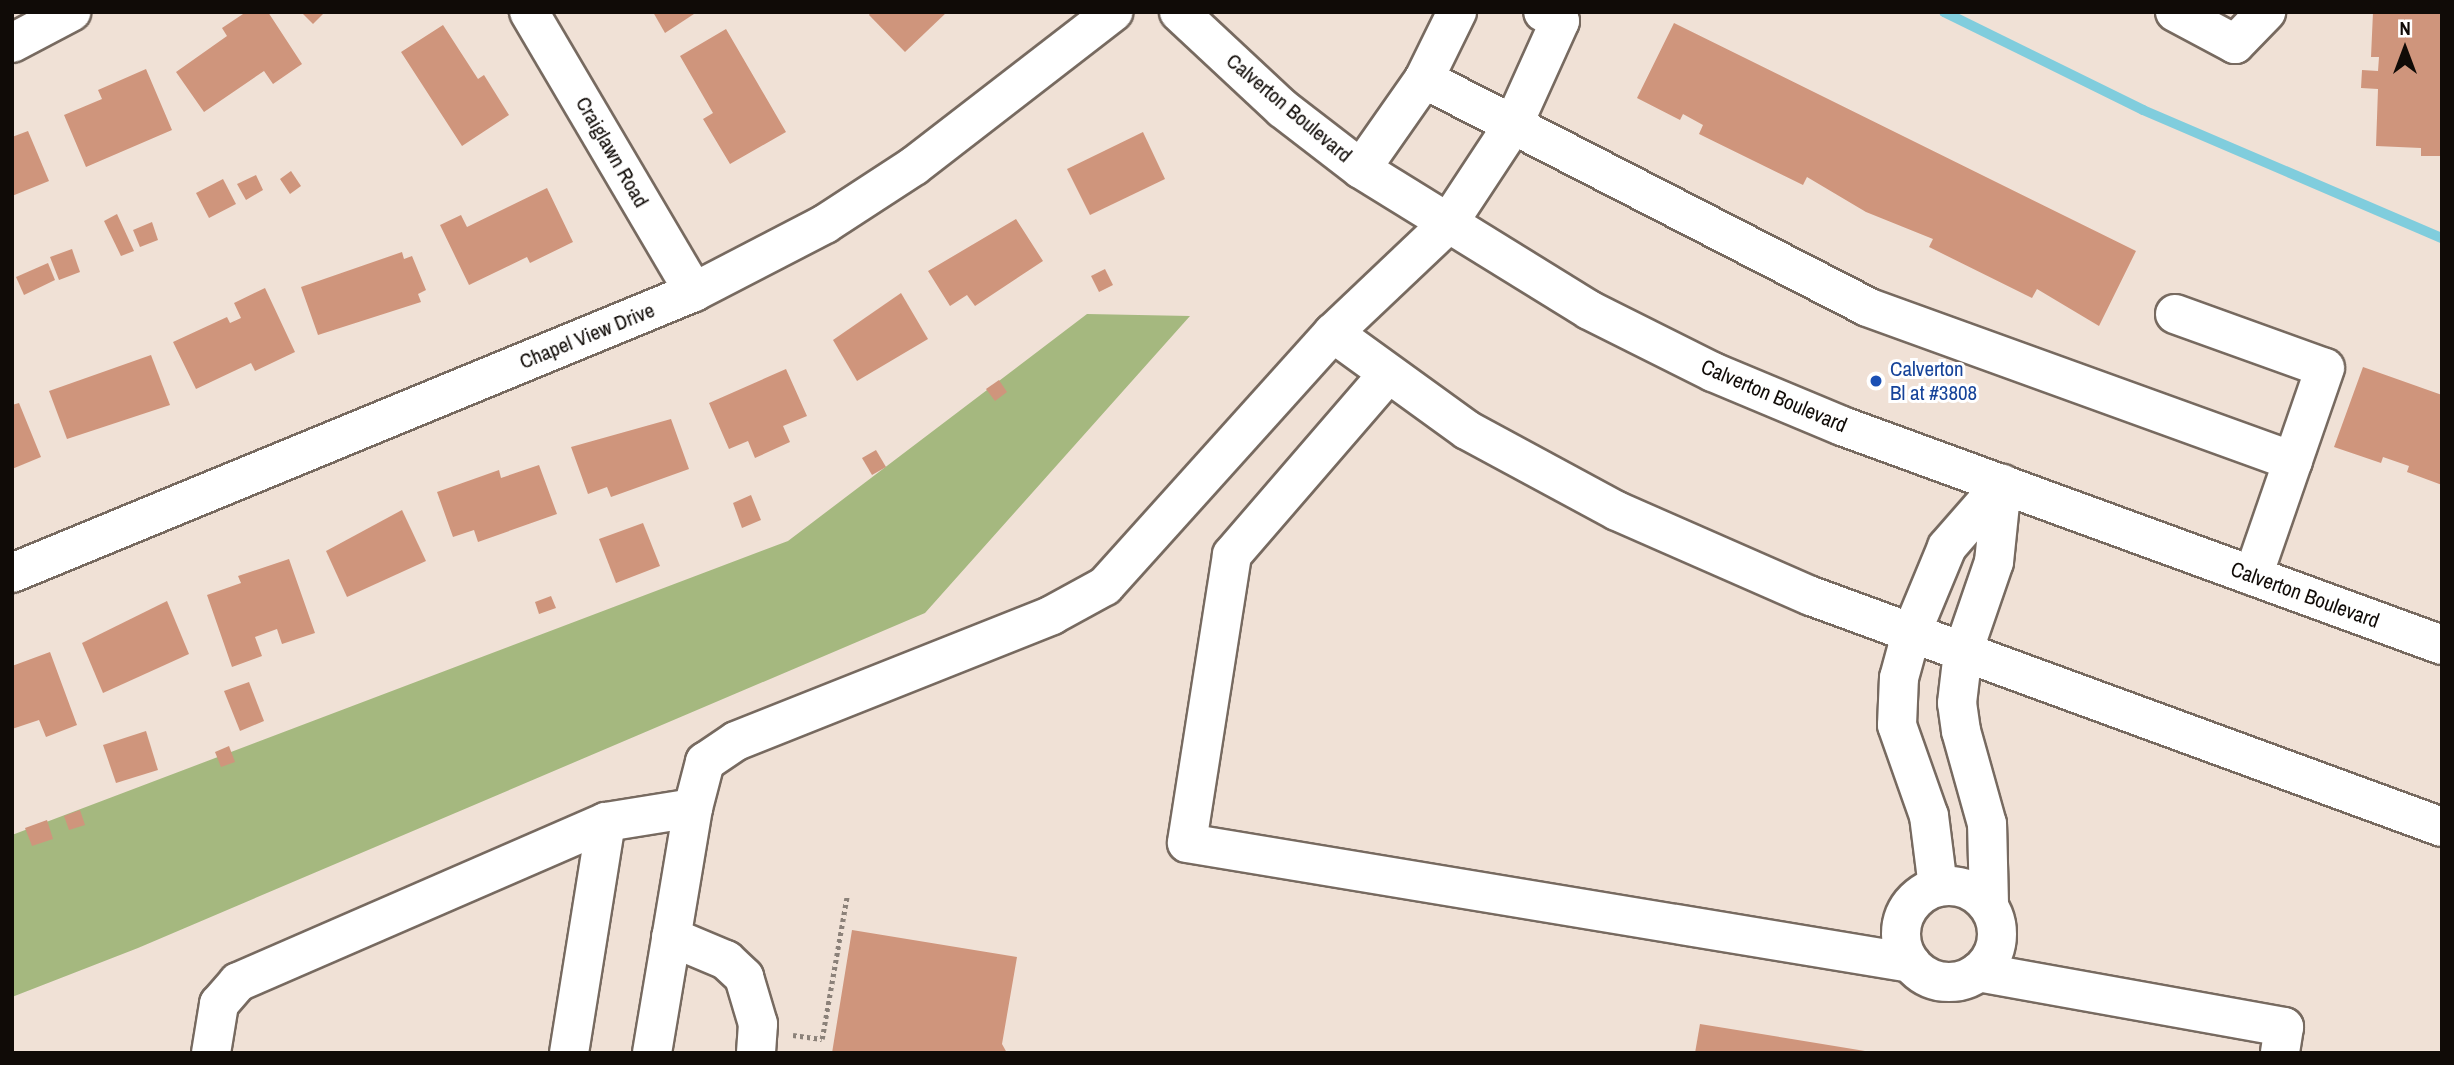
<!DOCTYPE html>
<html>
<head>
<meta charset="utf-8">
<style>
  body { margin:0 }
  #map { position:relative; width:2454px; height:1065px; overflow:hidden; background:#f0e1d6; font-family:"Archivo Narrow",sans-serif }
  div>[style] { position:absolute }
  .forest>* { inset:0; background:#a5b87f }
  .stream>* { height:10px; margin:-5px; padding:0 5px; transform-origin:5px; border-radius:5px; background:#80cddd }
  .building>* { inset:0; background:#cf957c }
  .path>* { height:4.5px; margin-top:-2.25px; transform-origin:0; background:repeating-linear-gradient(90deg,#8b8179 0 3.5px,transparent 0 7px) }
  .roads { filter:drop-shadow(2px 0 #776a60) drop-shadow(-2px 0 #776a60) drop-shadow(0 2px #776a60) drop-shadow(0 -2px #776a60) }
  .minor>* { height:38px; margin:-19px; padding:0 19px; transform-origin:19px; border-radius:19px; background:#fff }
  .minor>.ring { margin:-19px; padding:0; box-sizing:content-box; background:none; border:38px solid #fff; border-radius:50% }
  .dots>* { width:19px; height:19px; translate:-50% -50%; box-sizing:border-box; border:4px solid #fff; border-radius:50% }
  span { translate:-50% -50%; white-space:nowrap; text-align:center; line-height:1.15; -webkit-text-stroke:6px #fff; paint-order:stroke }
  .street-label { font-size:21px; color:#100b07 }
  .transit-label { font-size:21px; color:#164399 }
  .left { translate:0 -50%; text-align:left }
  .frame { position:absolute; inset:0; border:14px solid #100b07; pointer-events:none }
  .north { position:absolute; left:2370px; top:14px; width:70px; height:70px; -webkit-text-stroke:5px #fff; paint-order:stroke; rotate:0deg; font-size:19px; font-weight:700; line-height:28px; text-align:center; color:#100b07 }
  .north::after { content:''; display:block; margin:auto; width:24px; height:32px; background:#100b07; clip-path:polygon(50% 0,100% 100%,50% 72%,0 100%) }
</style>
</head>
<body>
<div id="map">
  <div class="forest">
    <i style="clip-path:polygon(1087px 314px,1190px 316px,925px 613px,138px 948px,12px 997px,12px 835px,788px 541px)"></i>
  </div>
  <div class="stream">
    <i style="left:1944px;top:12px;width:222px;rotate:26.2deg"></i>
    <i style="left:2143px;top:110px;width:325px;rotate:23.2deg"></i>
  </div>
  <div class="building">
    <i style="clip-path:polygon(246px 12px,268px 12px,302px 64px,273px 84px,264px 71px,204px 112px,176px 72px,227px 36px,222px 28px)"></i>
    <i style="clip-path:polygon(301px 12px,325px 12px,313px 24px)"></i>
    <i style="clip-path:polygon(653px 12px,697px 12px,665px 33px)"></i>
    <i style="clip-path:polygon(871px 12px,947px 12px,905px 52px,869px 15px)"></i>
    <i style="clip-path:polygon(2373px 12px,2442px 12px,2442px 156px,2421px 156px,2421px 148px,2376px 146px,2378px 89px,2361px 88px,2362px 70px,2378px 71px,2379px 57px,2371px 57px)"></i>
    <i style="clip-path:polygon(1674px 23px,2136px 251px,2099px 326px,2037px 289px,2032px 298px,1929px 247px,1933px 239px,1866px 212px,1807px 177px,1803px 185px,1699px 134px,1703px 125px,1683px 114px,1680px 120px,1637px 98px)"></i>
    <i style="clip-path:polygon(443px 25px,478px 79px,484px 75px,509px 115px,462px 146px,401px 52px)"></i>
    <i style="clip-path:polygon(726px 29px,786px 132px,730px 164px,703px 119px,713px 113px,680px 56px)"></i>
    <i style="clip-path:polygon(146px 69px,172px 130px,86px 167px,64px 115px,102px 99px,98px 90px)"></i>
    <i style="clip-path:polygon(28px 131px,49px 181px,12px 196px,12px 137px)"></i>
    <i style="clip-path:polygon(1143px 132px,1165px 179px,1090px 215px,1067px 169px)"></i>
    <i style="clip-path:polygon(291px 171px,301px 186px,290px 194px,280px 179px)"></i>
    <i style="clip-path:polygon(256px 175px,263px 190px,246px 200px,237px 184px)"></i>
    <i style="clip-path:polygon(223px 179px,236px 204px,209px 218px,196px 193px)"></i>
    <i style="clip-path:polygon(547px 188px,573px 242px,530px 263px,527px 257px,469px 285px,440px 225px,461px 215px,467px 227px)"></i>
    <i style="clip-path:polygon(117px 214px,134px 251px,121px 256px,104px 221px)"></i>
    <i style="clip-path:polygon(1016px 219px,1043px 261px,975px 306px,967px 295px,950px 306px,928px 271px)"></i>
    <i style="clip-path:polygon(152px 222px,158px 240px,140px 247px,133px 230px)"></i>
    <i style="clip-path:polygon(72px 249px,80px 272px,59px 280px,50px 257px)"></i>
    <i style="clip-path:polygon(402px 252px,404px 259px,412px 256px,426px 290px,418px 294px,421px 302px,318px 335px,301px 287px)"></i>
    <i style="clip-path:polygon(48px 263px,55px 280px,24px 295px,16px 277px)"></i>
    <i style="clip-path:polygon(1105px 269px,1113px 285px,1099px 292px,1091px 276px)"></i>
    <i style="clip-path:polygon(265px 288px,295px 352px,255px 371px,251px 363px,196px 389px,173px 342px,227px 317px,230px 323px,241px 318px,234px 303px)"></i>
    <i style="clip-path:polygon(901px 293px,928px 339px,857px 381px,833px 340px)"></i>
    <i style="clip-path:polygon(151px 355px,170px 405px,67px 439px,49px 391px)"></i>
    <i style="clip-path:polygon(2363px 367px,2442px 395px,2442px 485px,2407px 472px,2409px 466px,2383px 457px,2381px 463px,2334px 447px)"></i>
    <i style="clip-path:polygon(786px 369px,807px 416px,783px 426px,790px 442px,755px 458px,748px 441px,729px 449px,709px 403px)"></i>
    <i style="clip-path:polygon(999px 380px,1007px 392px,995px 401px,986px 389px)"></i>
    <i style="clip-path:polygon(19px 403px,41px 457px,12px 469px,12px 405px)"></i>
    <i style="clip-path:polygon(671px 419px,689px 469px,611px 497px,607px 487px,588px 494px,571px 447px)"></i>
    <i style="clip-path:polygon(876px 450px,886px 467px,872px 475px,862px 458px)"></i>
    <i style="clip-path:polygon(539px 465px,557px 514px,478px 542px,474px 530px,453px 537px,437px 492px,499px 470px,501px 478px)"></i>
    <i style="clip-path:polygon(751px 495px,761px 520px,742px 528px,733px 503px)"></i>
    <i style="clip-path:polygon(402px 510px,426px 561px,347px 597px,326px 551px)"></i>
    <i style="clip-path:polygon(643px 523px,660px 566px,616px 583px,599px 539px)"></i>
    <i style="clip-path:polygon(289px 559px,315px 633px,282px 644px,277px 629px,255px 637px,262px 656px,232px 667px,207px 595px,241px 583px,238px 576px)"></i>
    <i style="clip-path:polygon(551px 596px,556px 608px,539px 614px,535px 602px)"></i>
    <i style="clip-path:polygon(167px 601px,189px 654px,103px 693px,82px 643px)"></i>
    <i style="clip-path:polygon(50px 652px,77px 725px,46px 737px,39px 720px,12px 729px,12px 666px)"></i>
    <i style="clip-path:polygon(249px 682px,264px 721px,240px 731px,224px 691px)"></i>
    <i style="clip-path:polygon(146px 731px,158px 770px,116px 783px,103px 745px)"></i>
    <i style="clip-path:polygon(229px 746px,235px 762px,221px 767px,215px 752px)"></i>
    <i style="clip-path:polygon(80px 810px,85px 825px,69px 830px,64px 816px)"></i>
    <i style="clip-path:polygon(47px 820px,53px 839px,32px 846px,25px 828px)"></i>
    <i style="clip-path:polygon(852px 930px,1017px 957px,1002px 1044px,1007px 1053px,832px 1053px)"></i>
    <i style="clip-path:polygon(1700px 1024px,1865px 1051px,1865px 1053px,1695px 1053px)"></i>
  </div>
  <div class="path">
    <i style="left:793px;top:1035px;width:29px;rotate:8deg"></i>
    <i style="left:822px;top:1039px;width:145px;rotate:-80.1deg"></i>
  </div>
  <div class="roads">
    <div class="minor">
      <i style="left:529px;top:12px;width:325px;rotate:59.5deg"></i>
      <i style="left:1179px;top:12px;width:142px;rotate:43deg"></i>
      <i style="left:1283px;top:109px;width:98px;rotate:37.6deg"></i>
      <i style="left:1361px;top:169px;width:268px;rotate:31.7deg"></i>
      <i style="left:1589px;top:310px;width:139px;rotate:26.6deg"></i>
      <i style="left:1713px;top:372px;width:140px;rotate:22.7deg"></i>
      <i style="left:1842px;top:426px;width:639px;rotate:20.05deg"></i>
      <i style="left:2175px;top:12px;width:68px;rotate:28.1deg"></i>
      <i style="left:2235px;top:44px;width:45px;rotate:-45.9deg"></i>
      <i style="left:12px;top:43px;width:67px;rotate:-27.7deg"></i>
      <i style="left:1424px;top:79px;width:75px;rotate:-63.8deg"></i>
      <i style="left:1361px;top:169px;width:110px;rotate:-55deg"></i>
      <i style="left:1424px;top:79px;width:498px;rotate:27.2deg"></i>
      <i style="left:1867px;top:307px;width:453px;rotate:19.9deg"></i>
      <i style="left:2175px;top:314px;width:159px;rotate:19.8deg"></i>
      <i style="left:2325px;top:368px;width:220px;rotate:109.1deg"></i>
      <i style="left:1333px;top:333px;width:165px;rotate:35.9deg"></i>
      <i style="left:1467px;top:430px;width:170px;rotate:28.4deg"></i>
      <i style="left:1617px;top:511px;width:212px;rotate:23.7deg"></i>
      <i style="left:1811px;top:596px;width:672px;rotate:20.11deg"></i>
      <i style="left:1388px;top:374px;width:239px;rotate:130.8deg"></i>
      <i style="left:1232px;top:555px;width:291px;rotate:98.9deg"></i>
      <i style="left:1187px;top:843px;width:734px;rotate:9.41deg"></i>
      <i style="left:12px;top:573px;width:738px;rotate:-22.39deg"></i>
      <i style="left:694px;top:292px;width:148px;rotate:-27.4deg"></i>
      <i style="left:825px;top:224px;width:106px;rotate:-33.1deg"></i>
      <i style="left:914px;top:166px;width:252px;rotate:-37.7deg"></i>
      <i class="ring" style="left:1901px;top:886px;width:58px;height:58px"></i>
      <i style="left:1938px;top:887px;width:72px;rotate:-97.2deg"></i>
      <i style="left:1929px;top:816px;width:96px;rotate:-109.4deg"></i>
      <i style="left:1897px;top:725px;width:47px;rotate:-87.6deg"></i>
      <i style="left:1899px;top:678px;width:46px;rotate:-74.7deg"></i>
      <i style="left:1911px;top:634px;width:94px;rotate:-67.5deg"></i>
      <i style="left:1947px;top:547px;width:84px;rotate:-48.9deg"></i>
      <i style="left:1989px;top:904px;width:80px;rotate:-91.4deg"></i>
      <i style="left:1987px;top:824px;width:97px;rotate:-105.6deg"></i>
      <i style="left:1961px;top:731px;width:28px;rotate:-98deg"></i>
      <i style="left:1957px;top:703px;width:51px;rotate:-83.3deg"></i>
      <i style="left:1963px;top:652px;width:95px;rotate:-71deg"></i>
      <i style="left:1994px;top:562px;width:78px;rotate:-84.1deg"></i>
      <i style="left:671px;top:937px;width:60px;rotate:22.7deg"></i>
      <i style="left:726px;top:960px;width:25px;rotate:43deg"></i>
      <i style="left:744px;top:977px;width:49px;rotate:73.4deg"></i>
      <i style="left:758px;top:1024px;width:29px;rotate:94deg"></i>
      <i style="left:1978px;top:972px;width:311px;rotate:10.2deg"></i>
      <i style="left:2284px;top:1027px;width:26px;rotate:99deg"></i>
      <i style="left:211px;top:1053px;width:50px;rotate:-80.7deg"></i>
      <i style="left:219px;top:1004px;width:29px;rotate:-49deg"></i>
      <i style="left:238px;top:982px;width:401px;rotate:-23.5deg"></i>
      <i style="left:606px;top:822px;width:88px;rotate:-9.1deg"></i>
      <i style="left:569px;top:1053px;width:234px;rotate:-80.9deg"></i>
      <i style="left:652px;top:1053px;width:248px;rotate:-80.5deg"></i>
      <i style="left:693px;top:808px;width:48px;rotate:-75.4deg"></i>
      <i style="left:705px;top:762px;width:37px;rotate:-34deg"></i>
      <i style="left:736px;top:741px;width:340px;rotate:-21.7deg"></i>
      <i style="left:1052px;top:615px;width:60px;rotate:-28.7deg"></i>
      <i style="left:1105px;top:586px;width:341px;rotate:-48deg"></i>
      <i style="left:1333px;top:333px;width:157px;rotate:-43.5deg"></i>
      <i style="left:1447px;top:225px;width:120px;rotate:-56.6deg"></i>
      <i style="left:1513px;top:125px;width:114px;rotate:-65.7deg"></i>
      <i style="left:1560px;top:21px;width:19px;rotate:-152deg"></i>
    </div>
  </div>
  <div class="dots">
    <i style="left:1876px;top:381px;background:#1a4fb4"></i>
  </div>
  <div class="street-label">
    <span style="left:1289px;top:108px;rotate:40deg">Calverton Boulevard</span>
    <span style="left:612px;top:152px;rotate:60deg">Craiglawn Road</span>
    <span style="left:587px;top:336px;rotate:-22deg">Chapel View Drive</span>
    <span style="left:1774px;top:396px;rotate:23deg">Calverton Boulevard</span>
    <span style="left:2305px;top:595px;rotate:20deg">Calverton Boulevard</span>
  </div>
  <div class="transit-label">
    <span class="left" style="left:1890px;top:381px">Calverton<br>Bl at #3808</span>
  </div>
  <div class="frame"></div>
  <div class="north">N</div>
</div>
</body>
</html>
